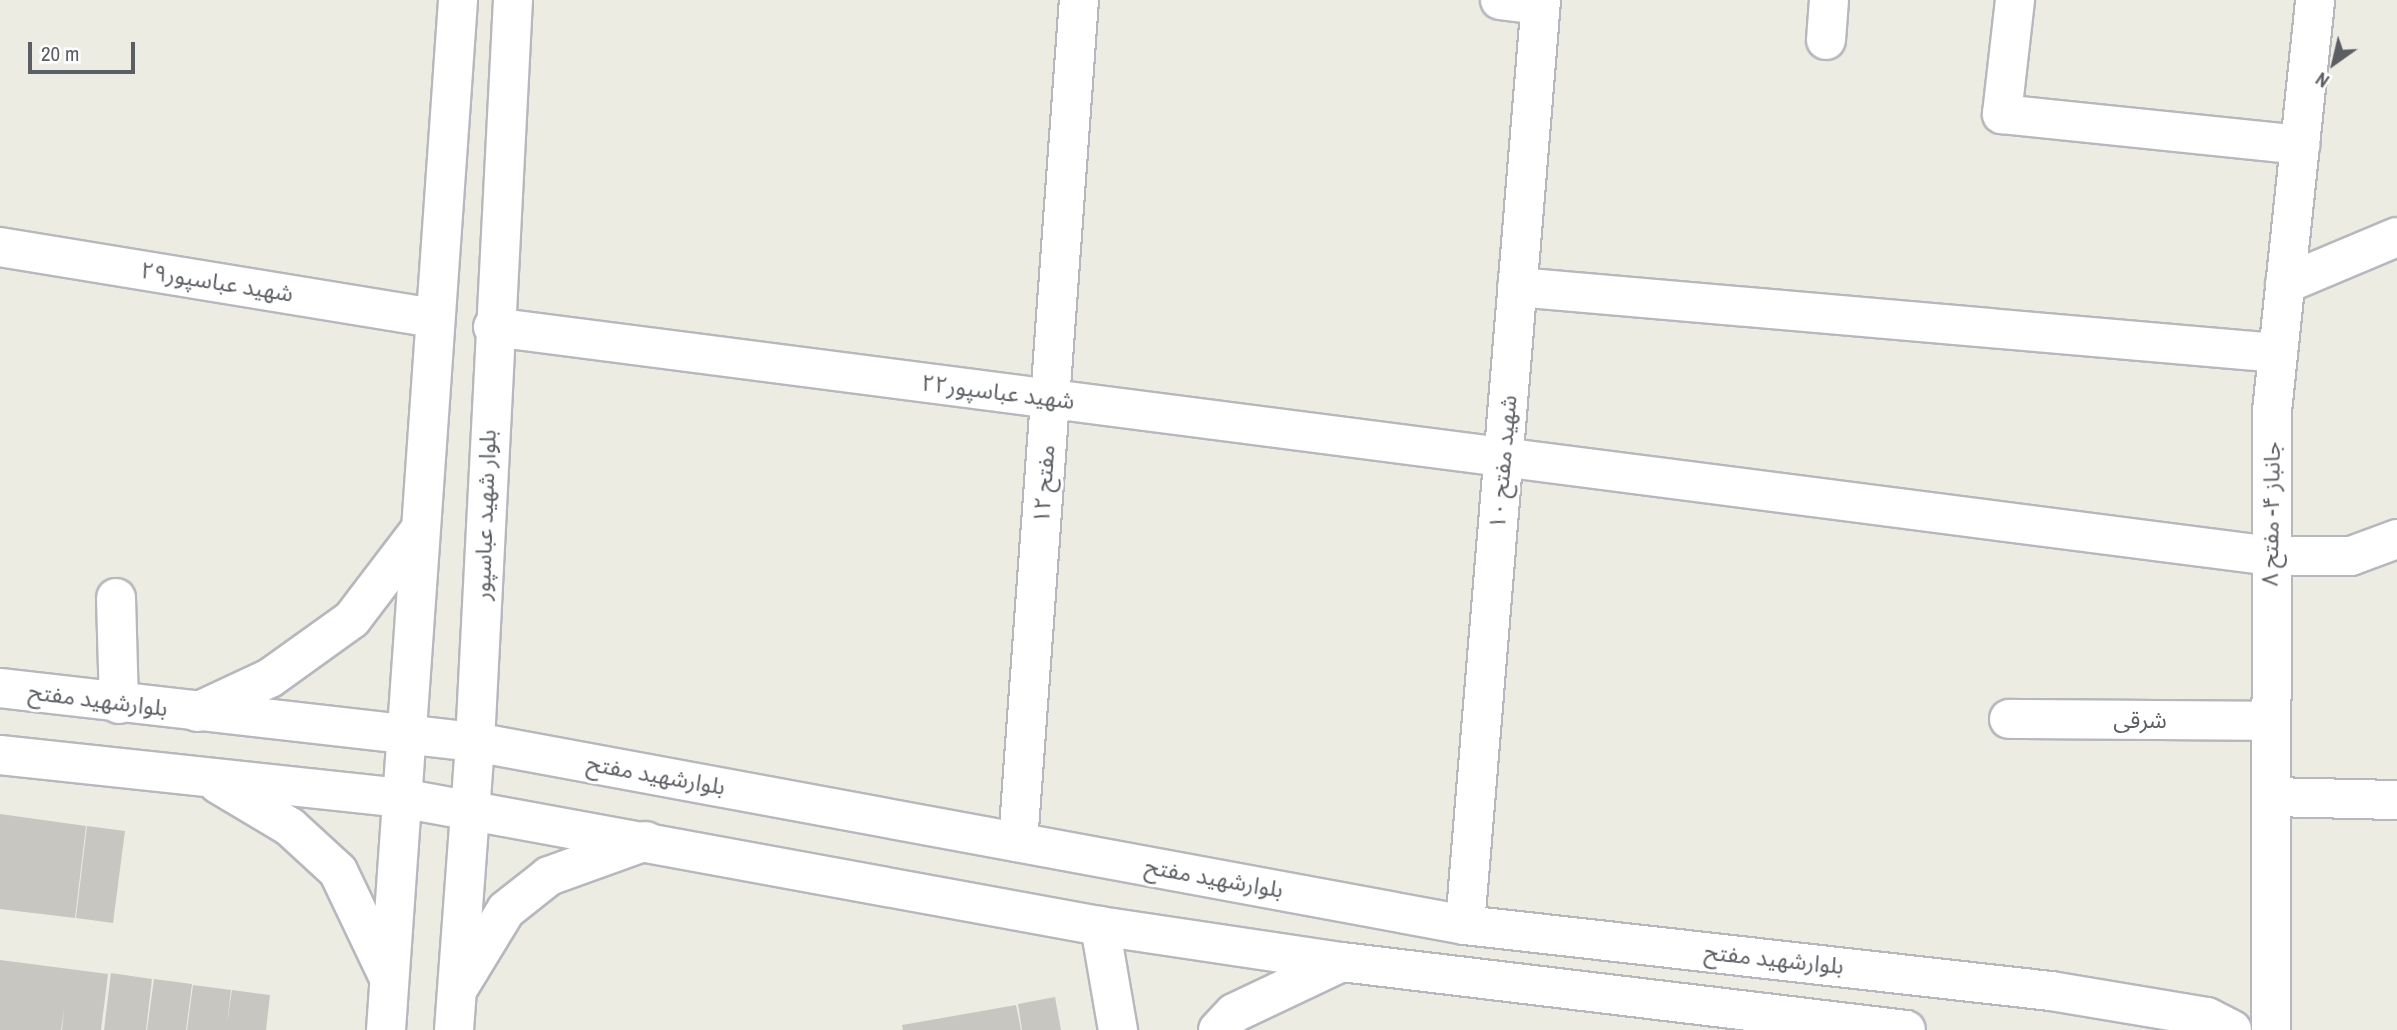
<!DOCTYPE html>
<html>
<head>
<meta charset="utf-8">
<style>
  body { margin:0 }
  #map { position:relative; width:2397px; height:1030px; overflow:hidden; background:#edece3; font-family:"Archivo Narrow","Noto Sans Arabic",sans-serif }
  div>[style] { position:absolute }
  .building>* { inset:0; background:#c8c6c0 }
  .roads { filter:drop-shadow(2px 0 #b6b8bd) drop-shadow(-2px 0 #b6b8bd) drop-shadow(0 2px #b6b8bd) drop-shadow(0 -2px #b6b8bd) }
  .minor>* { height:38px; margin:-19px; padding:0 19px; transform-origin:19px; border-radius:19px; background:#fff }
  .secondary>* { height:38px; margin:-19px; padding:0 19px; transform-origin:19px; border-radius:19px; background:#fff }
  span { translate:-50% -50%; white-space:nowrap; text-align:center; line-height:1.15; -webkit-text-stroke:6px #fff; paint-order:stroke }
  .street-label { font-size:23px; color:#5b5e63 }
  .north { position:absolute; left:2299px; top:28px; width:70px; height:70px; -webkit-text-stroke:5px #fff; paint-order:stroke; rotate:214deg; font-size:19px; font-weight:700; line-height:28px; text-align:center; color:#5b5e63 }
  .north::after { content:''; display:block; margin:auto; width:24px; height:32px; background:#5b5e63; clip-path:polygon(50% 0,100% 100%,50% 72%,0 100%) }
  .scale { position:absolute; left:28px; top:42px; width:107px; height:32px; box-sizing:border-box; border:4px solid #5b5e63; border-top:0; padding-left:9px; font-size:21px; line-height:24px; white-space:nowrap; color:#5b5e63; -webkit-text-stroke:5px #fff; paint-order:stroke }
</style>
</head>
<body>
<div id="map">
  <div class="building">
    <i style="clip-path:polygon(0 814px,86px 826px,75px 918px,0 909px)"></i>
    <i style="clip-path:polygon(87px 826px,125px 831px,113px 923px,76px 918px)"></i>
    <i style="clip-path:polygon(0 960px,108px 974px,101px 1030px,62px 1030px,64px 1009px,61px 1030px,0 1030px)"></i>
    <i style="clip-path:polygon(111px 973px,152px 979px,146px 1030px,104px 1030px)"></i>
    <i style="clip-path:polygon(154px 979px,192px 984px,186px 1030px,147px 1030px)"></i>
    <i style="clip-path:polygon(193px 985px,231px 990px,227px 1023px,232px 990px,270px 995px,266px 1030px,187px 1030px)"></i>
    <i style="clip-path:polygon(1055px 997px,1061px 1030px,1022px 1030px,1018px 1004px)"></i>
    <i style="clip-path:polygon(1016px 1005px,1021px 1030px,903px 1030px,902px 1025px)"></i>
  </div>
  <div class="roads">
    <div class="minor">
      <i style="left:1500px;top:0;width:40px;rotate:7.1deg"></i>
      <i style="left:2015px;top:0;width:115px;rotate:96.5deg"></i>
      <i style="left:2002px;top:114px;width:300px;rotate:5.9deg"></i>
      <i style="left:1826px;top:40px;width:40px;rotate:-85.7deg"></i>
      <i style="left:0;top:247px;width:439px;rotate:9.3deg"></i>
      <i style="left:2285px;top:284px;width:121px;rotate:-22.8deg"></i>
      <i style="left:1517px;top:287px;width:764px;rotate:4.96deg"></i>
      <i style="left:493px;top:327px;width:1792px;rotate:7.34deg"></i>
      <i style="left:2270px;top:556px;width:81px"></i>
      <i style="left:2351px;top:556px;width:49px;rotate:-20.3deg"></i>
      <i style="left:116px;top:598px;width:106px;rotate:88.4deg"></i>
      <i style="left:2009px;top:719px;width:262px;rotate:0.4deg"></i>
      <i style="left:2272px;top:797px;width:125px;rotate:1.4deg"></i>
      <i style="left:1018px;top:842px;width:844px;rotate:-85.86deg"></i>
      <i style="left:1465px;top:925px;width:928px;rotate:-85.3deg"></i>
      <i style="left:1100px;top:926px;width:106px;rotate:80.2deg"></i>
      <i style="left:1218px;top:1030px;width:23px;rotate:-47deg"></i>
      <i style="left:1234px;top:1013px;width:119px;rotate:-25.3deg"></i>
      <i style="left:2271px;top:1030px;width:619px;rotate:-89.91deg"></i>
      <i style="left:2272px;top:411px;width:413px;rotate:-84deg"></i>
    </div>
    <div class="secondary">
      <i style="left:0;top:688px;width:478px;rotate:6.5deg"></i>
      <i style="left:475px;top:742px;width:1007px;rotate:10.47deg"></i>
      <i style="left:1465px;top:925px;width:590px;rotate:6.43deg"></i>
      <i style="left:2051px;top:991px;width:158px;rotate:9.5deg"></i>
      <i style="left:2207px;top:1017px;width:28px;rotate:27deg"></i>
      <i style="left:197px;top:712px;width:81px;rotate:-25deg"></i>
      <i style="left:270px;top:678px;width:101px;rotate:-35.7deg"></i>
      <i style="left:352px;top:619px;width:111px;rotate:-52.7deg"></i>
      <i style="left:0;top:755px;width:403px;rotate:6.1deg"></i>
      <i style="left:401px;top:798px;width:711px;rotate:10.38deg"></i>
      <i style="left:1100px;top:926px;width:245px;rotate:8.5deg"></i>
      <i style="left:1342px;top:962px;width:568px;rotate:6.87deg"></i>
      <i style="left:218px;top:784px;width:84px;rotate:30.8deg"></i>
      <i style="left:290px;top:827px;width:65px;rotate:42.5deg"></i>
      <i style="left:338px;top:871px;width:116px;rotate:64.5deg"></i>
      <i style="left:459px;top:987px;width:90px;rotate:-58.6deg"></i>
      <i style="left:506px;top:910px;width:55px;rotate:-38.3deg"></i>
      <i style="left:549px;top:876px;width:103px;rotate:-19.8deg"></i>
      <i style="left:386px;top:1030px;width:1033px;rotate:-86deg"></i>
      <i style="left:454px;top:1030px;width:289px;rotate:-85.8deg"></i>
      <i style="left:475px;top:742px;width:743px;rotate:-87.07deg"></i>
    </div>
  </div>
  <div class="street-label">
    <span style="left:217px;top:282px;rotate:9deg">شهید عباسپور۲۹</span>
    <span style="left:998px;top:392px;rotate:7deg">شهید عباسپور۲۲</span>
    <span style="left:1503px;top:462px;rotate:-85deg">شهید مفتح ۱۰</span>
    <span style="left:1044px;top:484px;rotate:-86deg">مفتح ۱۲</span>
    <span style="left:2271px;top:514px;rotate:-89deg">جانباز ۴- مفتح ۸</span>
    <span style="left:485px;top:515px;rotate:-88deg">بلوار شهید عباسپور</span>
    <span style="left:98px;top:700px;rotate:7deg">بلوارشهید مفتح</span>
    <span style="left:2140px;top:720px">شرقی</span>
    <span style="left:656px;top:775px;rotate:10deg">بلوارشهید مفتح</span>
    <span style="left:1214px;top:878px;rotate:10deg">بلوارشهید مفتح</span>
    <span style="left:1774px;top:959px;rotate:6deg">بلوارشهید مفتح</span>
  </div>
  <div class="north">N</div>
  <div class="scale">20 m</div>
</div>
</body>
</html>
